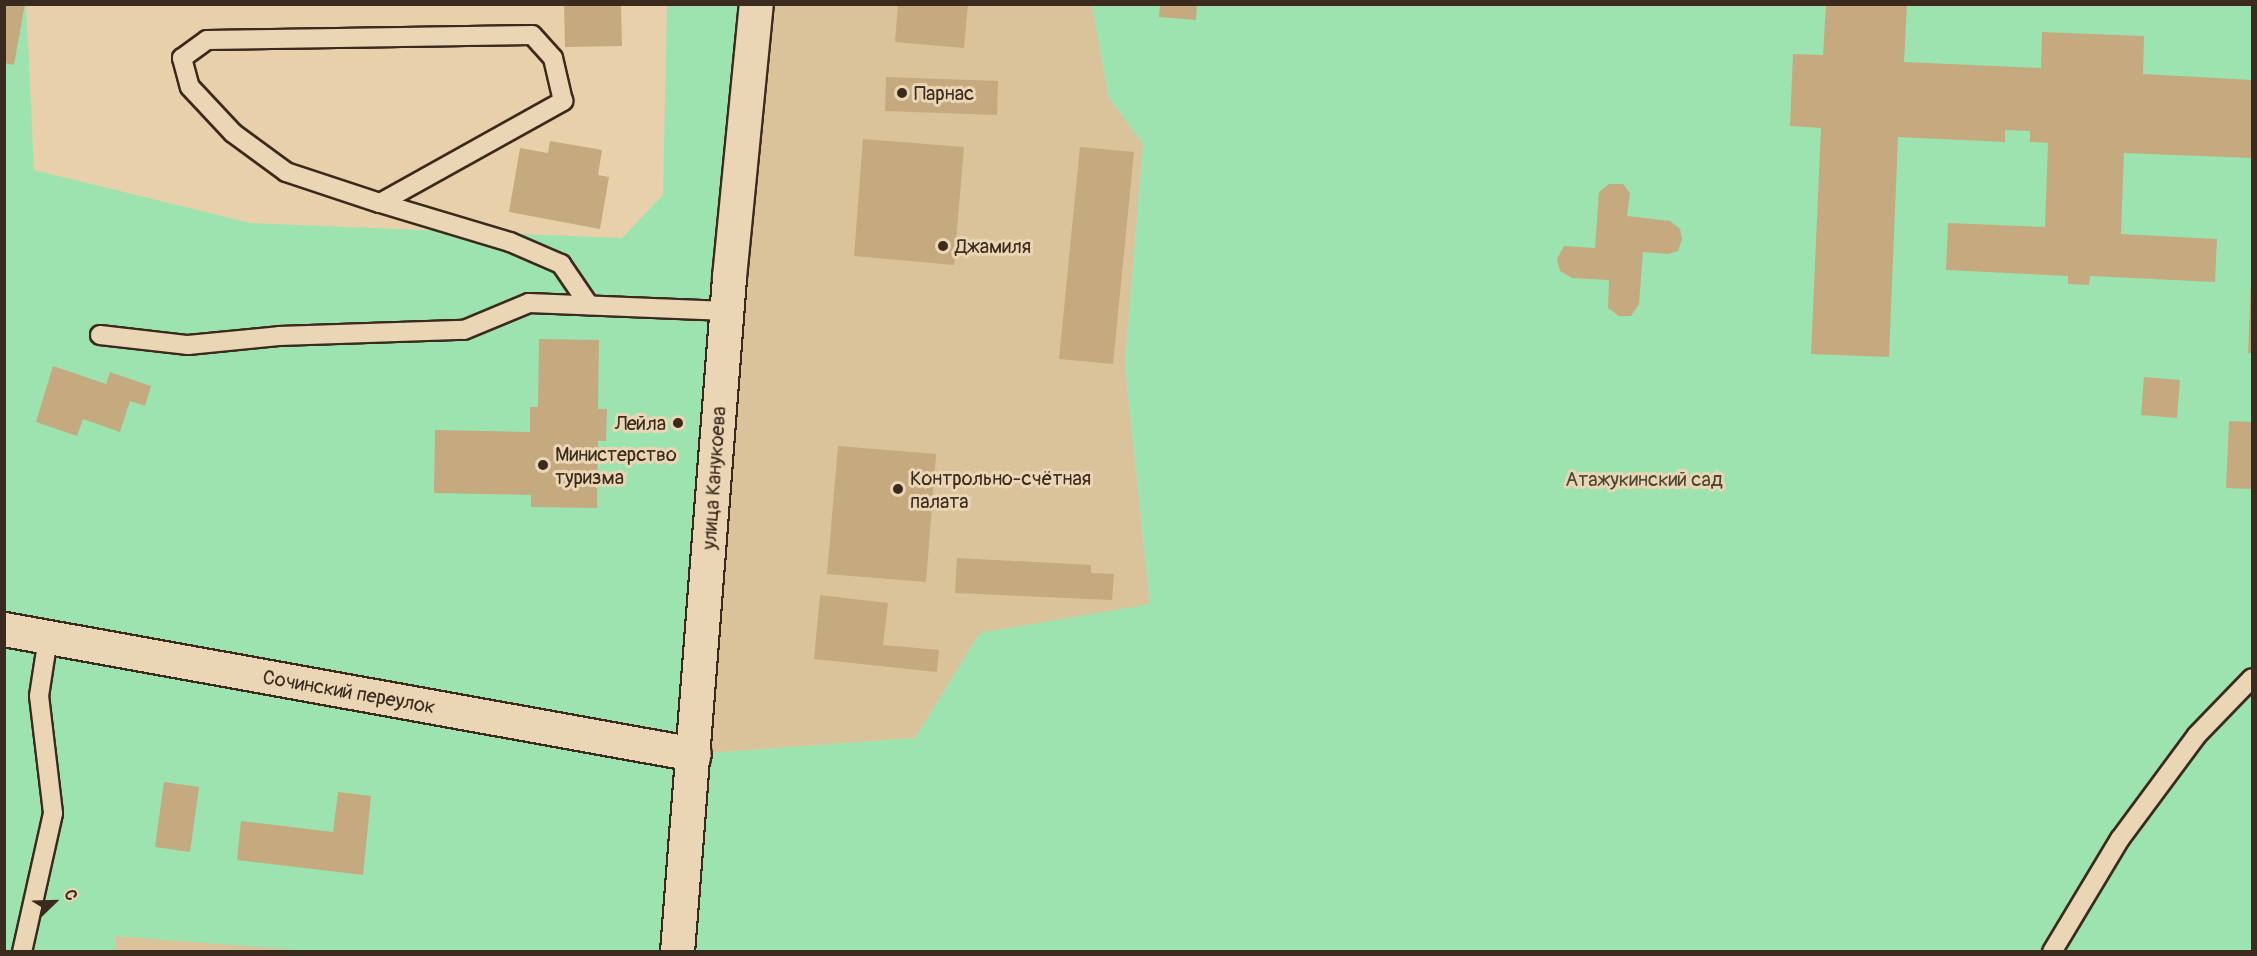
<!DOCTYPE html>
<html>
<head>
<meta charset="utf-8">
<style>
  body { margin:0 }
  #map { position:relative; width:2257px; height:956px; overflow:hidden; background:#e7d0aa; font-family:Pangolin,sans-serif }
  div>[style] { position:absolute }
  .built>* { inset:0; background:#dac29a }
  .green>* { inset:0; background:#9ce3b0 }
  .building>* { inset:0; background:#c5aa80 }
  .roads { filter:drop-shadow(2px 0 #3b2a1e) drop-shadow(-2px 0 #3b2a1e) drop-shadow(0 2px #3b2a1e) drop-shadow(0 -2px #3b2a1e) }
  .service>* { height:18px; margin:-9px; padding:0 9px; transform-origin:9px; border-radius:9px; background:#ead6b4 }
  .minor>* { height:33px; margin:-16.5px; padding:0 16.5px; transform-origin:16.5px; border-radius:16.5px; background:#ead6b4 }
  .tertiary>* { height:33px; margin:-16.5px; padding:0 16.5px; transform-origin:16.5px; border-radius:16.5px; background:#ead6b4 }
  .dots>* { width:16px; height:16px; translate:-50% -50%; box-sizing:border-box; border:3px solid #ead6b4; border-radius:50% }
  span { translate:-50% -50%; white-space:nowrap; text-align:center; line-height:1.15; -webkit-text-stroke:6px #ead6b4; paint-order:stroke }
  .poi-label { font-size:20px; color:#3b2a1e }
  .left { translate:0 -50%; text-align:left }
  .right { translate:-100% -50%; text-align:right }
  .street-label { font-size:20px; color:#3b2a1e }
  .park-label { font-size:20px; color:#4a4634 }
  .frame { position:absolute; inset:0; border:6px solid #3b2a1e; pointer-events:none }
  .north { position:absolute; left:24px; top:872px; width:60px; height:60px; -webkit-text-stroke:4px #ead6b4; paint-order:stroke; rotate:67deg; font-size:16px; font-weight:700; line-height:24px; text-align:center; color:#3b2a1e }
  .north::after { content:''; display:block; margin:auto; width:21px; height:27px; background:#3b2a1e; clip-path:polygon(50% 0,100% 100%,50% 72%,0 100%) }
</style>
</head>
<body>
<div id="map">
  <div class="built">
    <i style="clip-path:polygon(756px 5px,1092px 5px,1109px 98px,1143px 144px,1125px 365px,1150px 605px,980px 633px,915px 738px,694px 754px)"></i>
    <i style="clip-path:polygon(116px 936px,321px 951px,115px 952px)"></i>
  </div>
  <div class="green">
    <i style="clip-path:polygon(5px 5px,26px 5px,34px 170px,250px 223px,622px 238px,663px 195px,667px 5px,756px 5px,694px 754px,915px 738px,980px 633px,1150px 604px,1125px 365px,1143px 144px,1109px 98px,1092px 5px,2252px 5px,2252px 951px,321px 952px,116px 936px,115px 951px,5px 952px)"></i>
  </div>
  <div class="building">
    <i style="clip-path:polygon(4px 4px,25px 4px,14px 65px,4px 63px)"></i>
    <i style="clip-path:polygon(564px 4px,621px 4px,622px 46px,565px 47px)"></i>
    <i style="clip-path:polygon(898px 4px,968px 4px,964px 48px,895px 42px)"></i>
    <i style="clip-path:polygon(1160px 4px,1197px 4px,1196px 20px,1159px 17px)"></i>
    <i style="clip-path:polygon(1826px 4px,1907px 4px,1904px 62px,2041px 68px,2042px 32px,2144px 36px,2143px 74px,2252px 80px,2252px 158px,2124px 153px,2121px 234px,2217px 239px,2215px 282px,2090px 276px,2089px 285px,2068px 284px,2068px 276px,1946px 270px,1948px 223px,2045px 227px,2048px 143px,2030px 142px,2030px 131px,2005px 130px,2005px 142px,1898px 137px,1889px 357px,1811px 354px,1821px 128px,1790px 126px,1793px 54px,1823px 55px)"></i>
    <i style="clip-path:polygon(886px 77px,998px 81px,997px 115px,885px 111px)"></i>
    <i style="clip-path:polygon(863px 139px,964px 147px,954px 265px,854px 256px)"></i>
    <i style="clip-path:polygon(550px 141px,602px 150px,598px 175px,609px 177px,600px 229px,509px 212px,520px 148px,548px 153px)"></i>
    <i style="clip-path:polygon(1080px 147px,1134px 152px,1113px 364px,1059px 359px)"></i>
    <i style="clip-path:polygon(1609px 184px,1623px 184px,1630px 193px,1627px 216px,1670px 221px,1680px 229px,1682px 239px,1678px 251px,1668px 254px,1643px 252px,1639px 304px,1631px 316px,1619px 316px,1608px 308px,1609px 280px,1572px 278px,1560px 271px,1557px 259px,1564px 246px,1595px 248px,1599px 192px)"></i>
    <i style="clip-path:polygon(2251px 281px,2252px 281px,2252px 353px,2248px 353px)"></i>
    <i style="clip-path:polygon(539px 339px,599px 340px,598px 409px,607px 409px,606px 441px,598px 441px,597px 508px,531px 507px,531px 495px,434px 493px,435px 430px,530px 432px,530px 407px,538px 407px)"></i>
    <i style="clip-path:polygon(53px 366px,106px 384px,110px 372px,151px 386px,145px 406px,130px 401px,120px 432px,83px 419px,77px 436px,36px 422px)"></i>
    <i style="clip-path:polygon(2144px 377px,2180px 380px,2177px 418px,2141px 415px)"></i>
    <i style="clip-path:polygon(2229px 421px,2252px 422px,2252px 489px,2226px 488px)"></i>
    <i style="clip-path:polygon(838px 446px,936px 454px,926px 582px,827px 574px)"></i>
    <i style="clip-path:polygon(957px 558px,1091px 565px,1091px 573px,1114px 574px,1112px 600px,955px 593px)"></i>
    <i style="clip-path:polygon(820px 595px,888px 603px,883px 645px,939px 650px,937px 672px,814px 659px)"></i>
    <i style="clip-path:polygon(164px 782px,199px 787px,190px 852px,155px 847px)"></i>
    <i style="clip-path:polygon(338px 792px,371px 796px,363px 875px,237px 860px,241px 821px,333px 832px)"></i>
  </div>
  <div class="roads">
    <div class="service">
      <i style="left:380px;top:203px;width:210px;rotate:-29.1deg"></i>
      <i style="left:563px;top:101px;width:44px;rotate:-103.1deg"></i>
      <i style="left:553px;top:58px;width:31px;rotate:-132deg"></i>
      <i style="left:532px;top:35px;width:325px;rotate:179.1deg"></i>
      <i style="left:207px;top:40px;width:31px;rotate:144deg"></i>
      <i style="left:182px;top:58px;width:30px;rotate:75deg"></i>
      <i style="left:190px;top:87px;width:63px;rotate:46.9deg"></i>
      <i style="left:233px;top:133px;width:66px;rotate:36.3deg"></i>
      <i style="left:286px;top:172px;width:99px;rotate:18.3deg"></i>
      <i style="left:380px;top:203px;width:136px;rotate:16.7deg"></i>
      <i style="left:510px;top:242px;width:56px;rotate:23.3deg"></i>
      <i style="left:561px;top:264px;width:50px;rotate:55.7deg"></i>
      <i style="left:100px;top:335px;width:89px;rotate:6.5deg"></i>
      <i style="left:188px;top:345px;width:91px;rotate:-5.6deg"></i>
      <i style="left:279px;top:336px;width:185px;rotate:-1.9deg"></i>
      <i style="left:464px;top:330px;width:70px;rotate:-22.6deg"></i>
      <i style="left:529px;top:303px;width:198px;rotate:2.3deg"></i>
      <i style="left:22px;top:952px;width:142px;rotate:-77.4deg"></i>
      <i style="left:53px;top:813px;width:118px;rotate:-96.8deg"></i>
      <i style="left:39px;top:696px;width:59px;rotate:-81.2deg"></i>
      <i style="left:2052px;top:952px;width:132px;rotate:-59deg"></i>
      <i style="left:2120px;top:839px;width:129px;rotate:-53.5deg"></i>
      <i style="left:2197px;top:735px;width:79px;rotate:-46deg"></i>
    </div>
    <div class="minor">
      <i style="left:4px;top:629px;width:701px;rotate:10.27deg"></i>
    </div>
    <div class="tertiary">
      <i style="left:677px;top:952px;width:677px;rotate:-85.59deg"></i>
      <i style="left:729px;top:277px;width:274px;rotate:-84.4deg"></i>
    </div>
  </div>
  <div class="dots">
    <i style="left:902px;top:93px;background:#3b2a1e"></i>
    <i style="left:943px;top:246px;background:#3b2a1e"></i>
    <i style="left:678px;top:423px;background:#3b2a1e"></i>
    <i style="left:543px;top:465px;background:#3b2a1e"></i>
    <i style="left:898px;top:489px;background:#3b2a1e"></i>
  </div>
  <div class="poi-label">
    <span class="left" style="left:914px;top:93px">Парнас</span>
    <span class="left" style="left:955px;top:246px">Джамиля</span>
    <span class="right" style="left:666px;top:423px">Лейла</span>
    <span class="left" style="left:555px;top:466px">Министерство<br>туризма</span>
    <span class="left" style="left:910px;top:490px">Контрольно-счётная<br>палата</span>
  </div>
  <div class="street-label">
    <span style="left:714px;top:478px;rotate:-86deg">улица Канукоева</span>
    <span style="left:349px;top:692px;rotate:10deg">Сочинский переулок</span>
  </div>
  <div class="park-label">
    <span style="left:1644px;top:479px">Атажукинский сад</span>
  </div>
  <div class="frame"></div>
  <div class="north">С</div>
</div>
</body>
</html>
